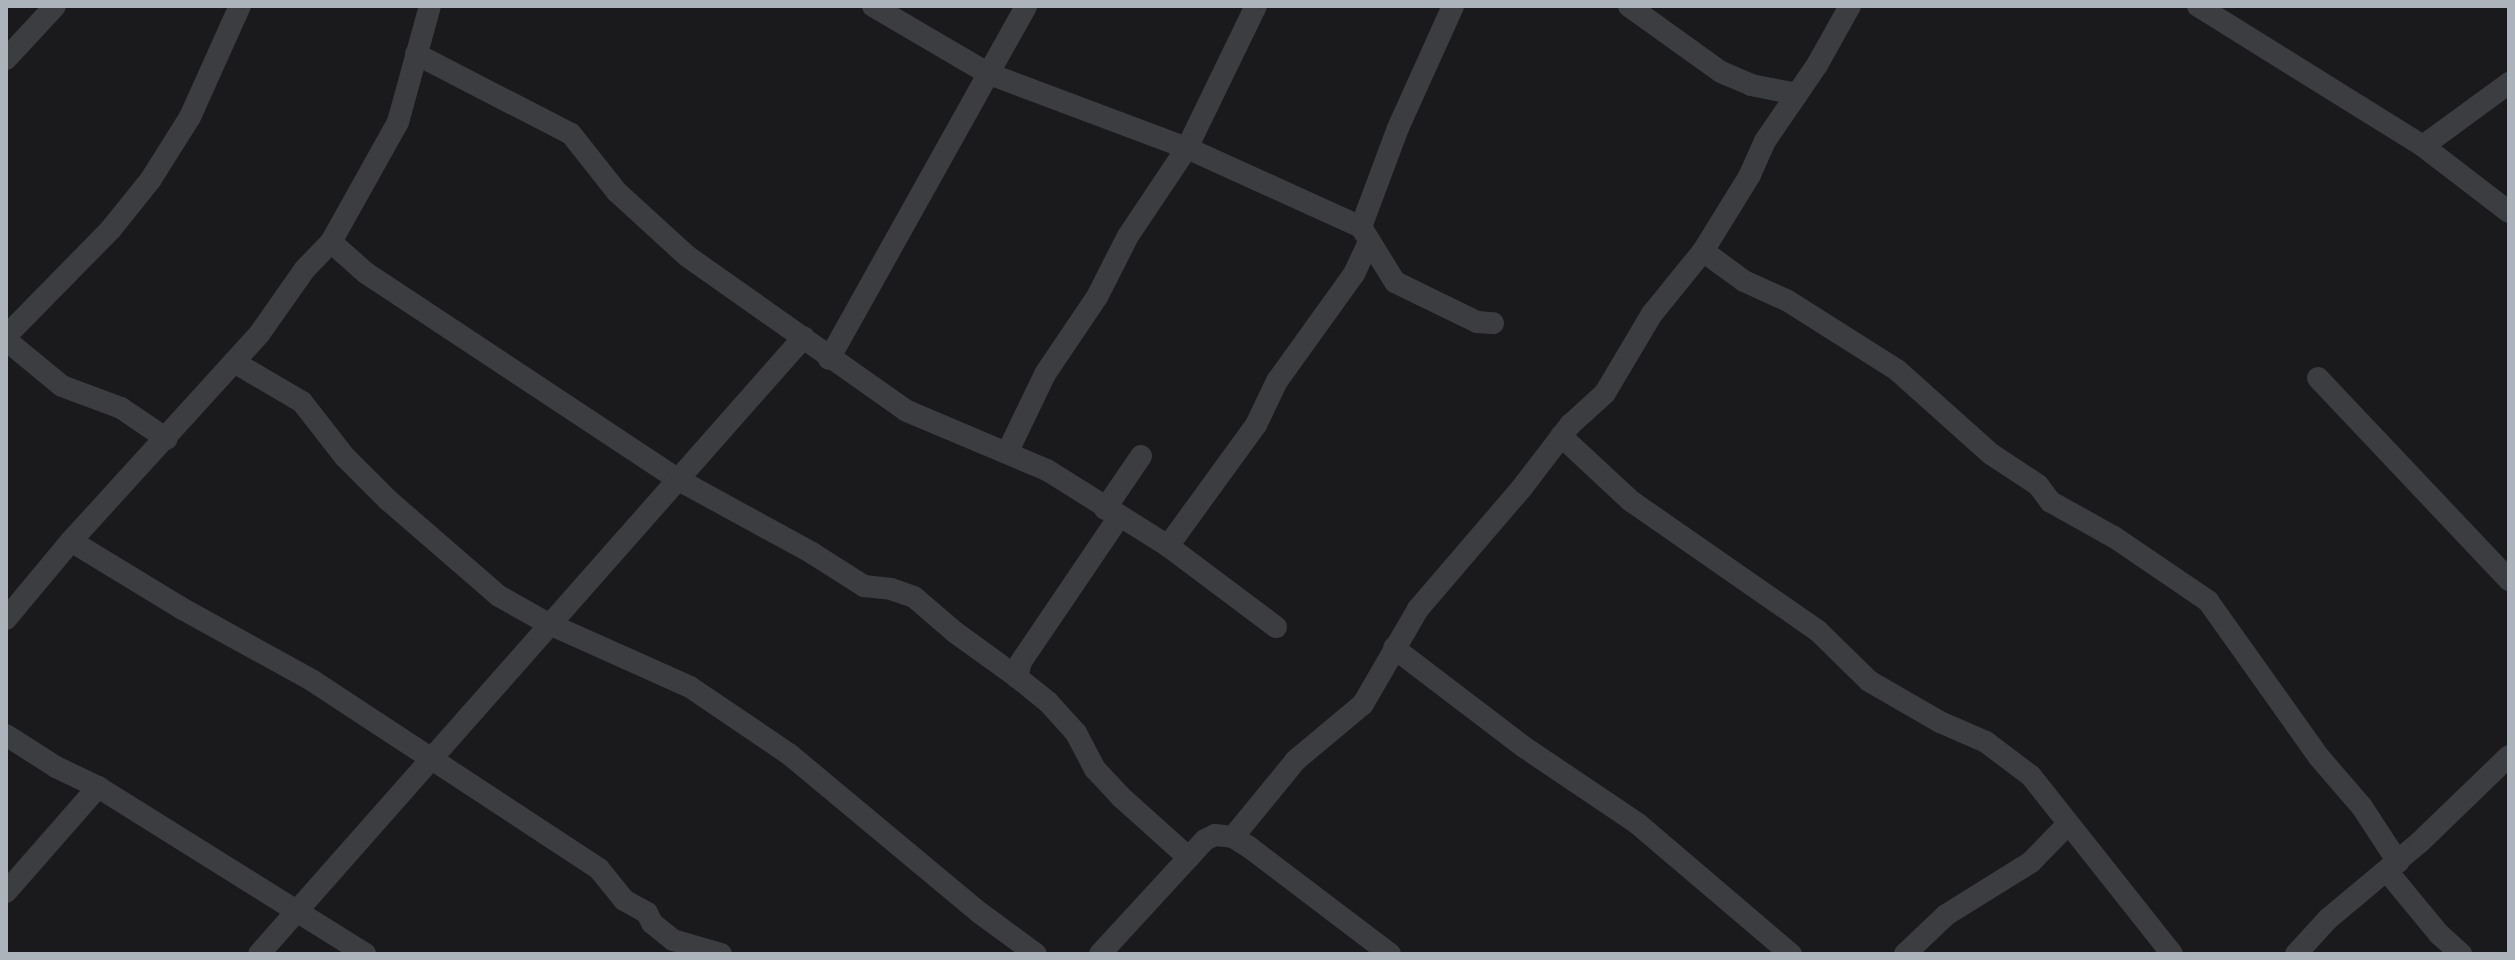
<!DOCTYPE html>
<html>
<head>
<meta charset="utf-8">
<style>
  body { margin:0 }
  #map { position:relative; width:2515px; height:960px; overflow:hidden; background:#1a1a1c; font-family:"Space Grotesk",sans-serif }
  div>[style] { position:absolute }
  .minor>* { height:22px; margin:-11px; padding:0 11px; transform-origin:11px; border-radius:11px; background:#3b3d41 }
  span { translate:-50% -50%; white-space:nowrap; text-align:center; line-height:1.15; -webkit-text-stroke:6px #151517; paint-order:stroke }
  .frame { position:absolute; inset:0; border:8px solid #adb3bb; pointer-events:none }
</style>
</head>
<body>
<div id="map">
  <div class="minor">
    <i style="left:873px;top:6px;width:132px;rotate:30.4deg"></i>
    <i style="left:987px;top:73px;width:214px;rotate:20.6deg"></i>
    <i style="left:1187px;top:148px;width:191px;rotate:24.4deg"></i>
    <i style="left:1361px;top:227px;width:65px;rotate:58.3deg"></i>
    <i style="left:1395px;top:282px;width:91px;rotate:26deg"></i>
    <i style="left:1477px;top:322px;width:16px;rotate:4deg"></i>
    <i style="left:1629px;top:6px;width:113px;rotate:35.7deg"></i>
    <i style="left:1721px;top:72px;width:33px;rotate:23deg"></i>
    <i style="left:1751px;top:85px;width:47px;rotate:11.1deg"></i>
    <i style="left:1850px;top:6px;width:68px;rotate:119.2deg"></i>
    <i style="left:1817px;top:65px;width:92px;rotate:124.4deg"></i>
    <i style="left:1765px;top:141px;width:37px;rotate:114deg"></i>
    <i style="left:1750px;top:175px;width:89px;rotate:121.7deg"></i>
    <i style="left:1703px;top:251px;width:51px;rotate:36.2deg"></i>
    <i style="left:1744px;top:281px;width:48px;rotate:24.4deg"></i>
    <i style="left:1788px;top:301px;width:129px;rotate:32.3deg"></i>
    <i style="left:1897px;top:370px;width:126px;rotate:41.8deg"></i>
    <i style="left:1991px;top:454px;width:56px;rotate:33.4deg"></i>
    <i style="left:2038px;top:485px;width:21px;rotate:53deg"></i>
    <i style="left:2051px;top:502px;width:72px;rotate:29.1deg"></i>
    <i style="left:2114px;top:537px;width:114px;rotate:34.2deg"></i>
    <i style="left:2208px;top:601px;width:191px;rotate:54.6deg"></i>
    <i style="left:2319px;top:757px;width:66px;rotate:49.3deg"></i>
    <i style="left:2362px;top:807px;width:66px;rotate:56.8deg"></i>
    <i style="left:2198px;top:6px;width:265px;rotate:31.9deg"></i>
    <i style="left:2423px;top:146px;width:108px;rotate:37.5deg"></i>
    <i style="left:416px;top:54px;width:174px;rotate:27.3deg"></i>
    <i style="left:571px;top:134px;width:74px;rotate:51.6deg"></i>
    <i style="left:617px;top:192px;width:95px;rotate:42.4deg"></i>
    <i style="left:687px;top:256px;width:269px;rotate:35.2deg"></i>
    <i style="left:907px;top:411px;width:152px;rotate:22.9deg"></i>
    <i style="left:1047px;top:470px;width:143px;rotate:32.1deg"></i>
    <i style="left:1168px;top:546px;width:135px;rotate:36.9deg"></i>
    <i style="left:6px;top:59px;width:72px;rotate:-47.2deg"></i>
    <i style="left:2423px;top:146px;width:107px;rotate:-36.2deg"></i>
    <i style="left:1361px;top:227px;width:106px;rotate:-69.5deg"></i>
    <i style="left:1398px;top:128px;width:134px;rotate:-65.7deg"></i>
    <i style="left:331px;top:242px;width:47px;rotate:41.5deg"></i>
    <i style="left:366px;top:273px;width:373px;rotate:33.5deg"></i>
    <i style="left:677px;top:479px;width:154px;rotate:28.7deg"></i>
    <i style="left:812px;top:553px;width:62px;rotate:32.4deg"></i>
    <i style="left:864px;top:586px;width:27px;rotate:6deg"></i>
    <i style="left:891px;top:589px;width:24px;rotate:19deg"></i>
    <i style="left:914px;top:597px;width:55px;rotate:40.6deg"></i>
    <i style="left:956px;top:633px;width:75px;rotate:35.8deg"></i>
    <i style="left:6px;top:336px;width:150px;rotate:-45.5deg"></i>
    <i style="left:111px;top:229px;width:64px;rotate:-51.3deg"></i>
    <i style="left:151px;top:179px;width:73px;rotate:-57.8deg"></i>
    <i style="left:190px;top:117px;width:122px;rotate:-65.8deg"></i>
    <i style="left:6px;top:340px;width:72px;rotate:39.4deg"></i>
    <i style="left:62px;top:386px;width:63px;rotate:20.4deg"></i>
    <i style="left:121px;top:408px;width:55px;rotate:34deg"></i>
    <i style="left:829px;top:359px;width:404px;rotate:-60.8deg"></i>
    <i style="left:234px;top:362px;width:79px;rotate:30.5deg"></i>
    <i style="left:302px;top:402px;width:70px;rotate:52deg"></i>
    <i style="left:345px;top:457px;width:61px;rotate:45deg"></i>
    <i style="left:388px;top:500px;width:147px;rotate:40.9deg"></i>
    <i style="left:499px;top:596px;width:55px;rotate:29.4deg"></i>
    <i style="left:547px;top:623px;width:157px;rotate:24.1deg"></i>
    <i style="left:690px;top:687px;width:120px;rotate:34.1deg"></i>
    <i style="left:789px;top:754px;width:249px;rotate:39.8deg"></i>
    <i style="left:980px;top:913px;width:69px;rotate:36.2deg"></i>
    <i style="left:2318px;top:378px;width:278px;rotate:46.6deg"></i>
    <i style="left:1561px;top:436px;width:96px;rotate:42.9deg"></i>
    <i style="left:1631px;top:501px;width:228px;rotate:34.8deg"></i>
    <i style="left:1818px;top:631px;width:71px;rotate:44.4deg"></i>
    <i style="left:1869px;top:681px;width:82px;rotate:30deg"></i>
    <i style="left:1940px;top:722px;width:50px;rotate:23.5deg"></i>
    <i style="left:1986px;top:742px;width:56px;rotate:37.1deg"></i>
    <i style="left:2031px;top:776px;width:227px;rotate:51.6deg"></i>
    <i style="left:1008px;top:451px;width:85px;rotate:-64.3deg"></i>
    <i style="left:1045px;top:374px;width:93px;rotate:-56deg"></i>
    <i style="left:1097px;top:297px;width:68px;rotate:-63.1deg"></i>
    <i style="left:1128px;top:236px;width:106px;rotate:-56.2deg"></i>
    <i style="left:1187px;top:148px;width:158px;rotate:-64.1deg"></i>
    <i style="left:1105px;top:509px;width:64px;rotate:-55.8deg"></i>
    <i style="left:1119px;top:517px;width:175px;rotate:124.1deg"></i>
    <i style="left:1021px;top:662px;width:16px;rotate:105deg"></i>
    <i style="left:1017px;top:677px;width:40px;rotate:39deg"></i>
    <i style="left:1048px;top:702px;width:42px;rotate:47.9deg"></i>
    <i style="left:1076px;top:733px;width:41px;rotate:62.2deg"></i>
    <i style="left:1095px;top:769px;width:38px;rotate:47deg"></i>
    <i style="left:1121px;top:797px;width:91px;rotate:41.9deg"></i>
    <i style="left:71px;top:541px;width:129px;rotate:31.3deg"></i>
    <i style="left:181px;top:608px;width:151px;rotate:28.9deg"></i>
    <i style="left:313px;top:681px;width:342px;rotate:33.3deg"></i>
    <i style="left:599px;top:869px;width:40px;rotate:51deg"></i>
    <i style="left:624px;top:900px;width:26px;rotate:29deg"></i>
    <i style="left:647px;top:913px;width:11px;rotate:63deg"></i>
    <i style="left:652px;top:923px;width:27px;rotate:39deg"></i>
    <i style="left:673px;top:940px;width:50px;rotate:16.3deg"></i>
    <i style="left:1168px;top:546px;width:150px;rotate:-54deg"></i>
    <i style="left:1256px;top:425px;width:49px;rotate:-64.5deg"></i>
    <i style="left:1277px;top:381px;width:132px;rotate:-54.3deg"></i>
    <i style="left:1354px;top:274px;width:35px;rotate:-65deg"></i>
    <i style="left:6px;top:619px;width:102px;rotate:-50.2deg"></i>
    <i style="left:71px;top:541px;width:281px;rotate:-47.7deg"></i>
    <i style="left:260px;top:333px;width:78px;rotate:-54.9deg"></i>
    <i style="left:305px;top:269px;width:37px;rotate:-46deg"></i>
    <i style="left:331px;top:242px;width:137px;rotate:-60.8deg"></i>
    <i style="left:398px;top:122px;width:120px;rotate:-74.6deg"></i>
    <i style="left:1394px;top:648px;width:163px;rotate:37.3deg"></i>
    <i style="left:1524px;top:747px;width:138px;rotate:34deg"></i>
    <i style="left:1638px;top:824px;width:201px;rotate:40.4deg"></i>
    <i style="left:6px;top:735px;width:59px;rotate:32.6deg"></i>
    <i style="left:56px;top:767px;width:47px;rotate:25.5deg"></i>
    <i style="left:98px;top:787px;width:315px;rotate:32deg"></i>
    <i style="left:1233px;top:837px;width:99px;rotate:-50.7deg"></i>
    <i style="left:1296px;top:760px;width:87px;rotate:-39.9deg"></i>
    <i style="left:1363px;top:704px;width:110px;rotate:-59.9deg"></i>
    <i style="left:1418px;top:609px;width:158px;rotate:-49.4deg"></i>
    <i style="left:1521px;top:489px;width:81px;rotate:-52.6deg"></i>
    <i style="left:1570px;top:425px;width:47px;rotate:-42.4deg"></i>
    <i style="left:1605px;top:393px;width:92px;rotate:-59.3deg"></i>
    <i style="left:1652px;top:314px;width:81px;rotate:-51deg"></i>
    <i style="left:2387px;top:871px;width:82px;rotate:50.5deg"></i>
    <i style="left:2439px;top:934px;width:30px;rotate:42deg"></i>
    <i style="left:6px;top:892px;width:140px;rotate:-48.8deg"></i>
    <i style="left:259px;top:954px;width:823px;rotate:-48.55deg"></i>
    <i style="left:1100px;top:954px;width:155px;rotate:-47.4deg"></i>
    <i style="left:1205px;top:840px;width:11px;rotate:-27deg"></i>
    <i style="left:1215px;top:835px;width:18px;rotate:6deg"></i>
    <i style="left:1233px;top:837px;width:19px;rotate:32deg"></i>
    <i style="left:1249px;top:847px;width:177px;rotate:37.2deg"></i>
    <i style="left:1905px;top:954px;width:57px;rotate:-43.6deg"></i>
    <i style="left:1946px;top:915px;width:100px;rotate:-31.9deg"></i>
    <i style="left:2031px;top:862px;width:52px;rotate:-45.8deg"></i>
    <i style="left:2296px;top:954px;width:47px;rotate:-47.6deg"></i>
    <i style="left:2328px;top:919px;width:119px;rotate:-39.9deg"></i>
    <i style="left:2419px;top:843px;width:125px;rotate:-44deg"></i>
  </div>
  <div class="frame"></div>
</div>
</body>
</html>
